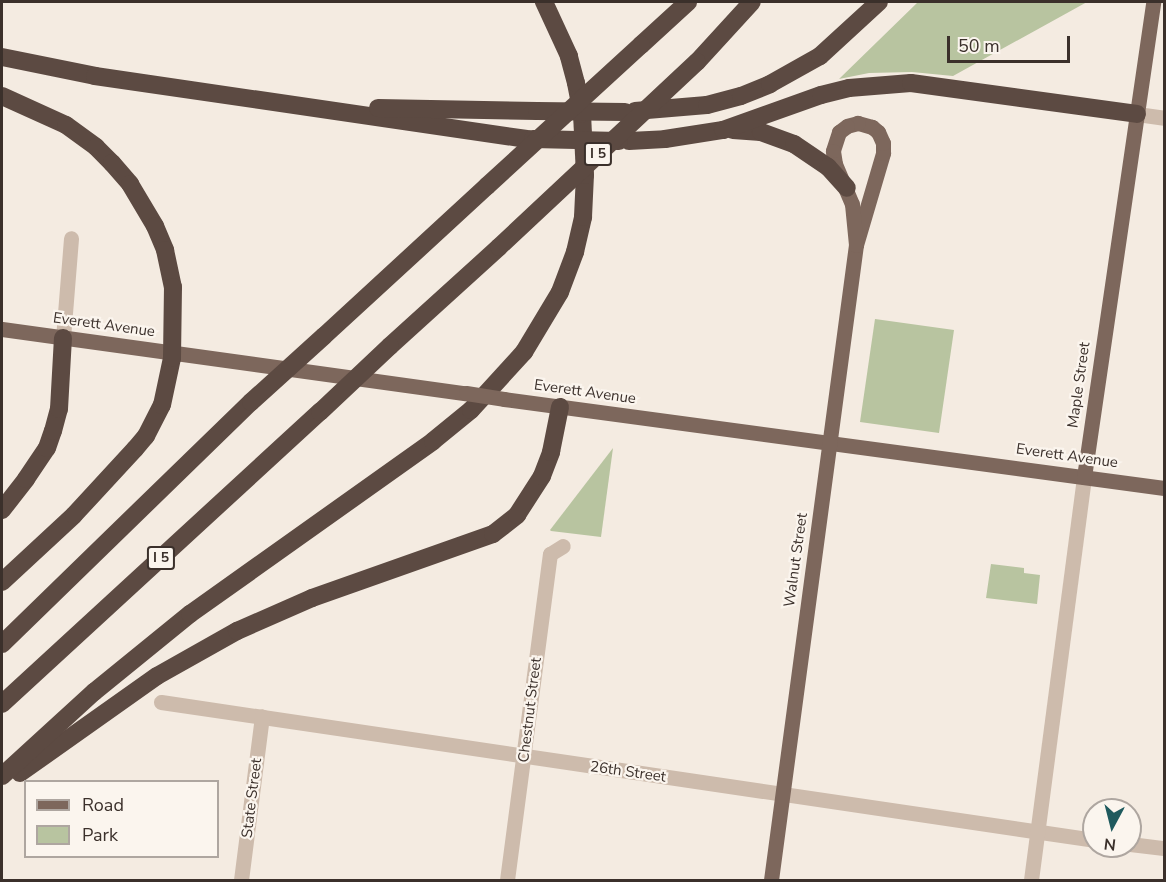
<!DOCTYPE html>
<html>
<head>
<meta charset="utf-8">
<style>
  body { margin:0 }
  #map { position:relative; width:1166px; height:882px; overflow:hidden; background:#f4ebe1; font-family:"Nunito Sans",sans-serif }
  div>[style] { position:absolute }
  .green>* { inset:0; background:#b8c4a0 }
  .minor>* { height:15px; margin:-7.5px; padding:0 7.5px; transform-origin:7.5px; border-radius:7.5px; background:#cdbbac }
  .major>* { height:15px; margin:-7.5px; padding:0 7.5px; transform-origin:7.5px; border-radius:7.5px; background:#7d675c }
  .highway>* { height:18px; margin:-9px; padding:0 9px; transform-origin:9px; border-radius:9px; background:#5c4a42 }
  .major-bridge>* { height:15px; margin:-7.5px; padding:0 7.5px; transform-origin:7.5px; border-radius:7.5px; background:#7d675c }
  .highway-bridge>* { height:18px; margin:-9px; padding:0 9px; transform-origin:9px; border-radius:9px; background:#5c4a42 }
  span { translate:-50% -50%; white-space:nowrap; text-align:center; line-height:1.15; -webkit-text-stroke:4.5px #fbf5ee; paint-order:stroke }
  .shield-label span { padding:2px 4px; background:#fbf5ee; border:2px solid; border-radius:4px; -webkit-text-stroke-width:0 }
  .shield-label { font-size:14px; color:#3b302b; font-weight:700 }
  .street-label { font-size:15px; color:#3b302b }
  .frame { position:absolute; inset:0; border:3px solid #3b302b; pointer-events:none }
  .legend { position:absolute; left:24px; top:780px; width:195px; height:78px; box-sizing:border-box; background:#fbf5ee; border:2px solid #aea6a0; margin:0; padding:8px 10px; list-style:none; font-size:18px; color:#3b302b }
  .legend li { display:flex; align-items:center; gap:12px; height:30px }
  .legend b { width:30px; border:2px solid #aea6a0 }
  .north { position:absolute; left:1082px; top:798px; width:60px; height:60px; box-sizing:border-box; background:#fbf5ee; border:2px solid #aea6a0; border-radius:50%; rotate:187deg; font-size:16px; font-weight:700; line-height:24px; text-align:center; color:#3b302b }
  .north::after { content:''; display:block; margin:auto; width:21px; height:27px; background:#1f5a5e; clip-path:polygon(50% 0,100% 100%,50% 72%,0 100%) }
  .scale { position:absolute; left:947px; top:36px; width:123px; height:27px; box-sizing:border-box; border:3px solid #3b302b; border-top:0; padding-left:8px; font-size:18px; line-height:21px; white-space:nowrap; color:#3b302b; -webkit-text-stroke:4px #fbf5ee; paint-order:stroke }
</style>
</head>
<body>
<div id="map">
  <div class="green">
    <i style="clip-path:polygon(918px 2px,1087px 2px,953px 76px,912px 72px,869px 73px,839px 79px)"></i>
    <i style="clip-path:polygon(875px 319px,954px 330px,939px 433px,860px 422px)"></i>
    <i style="clip-path:polygon(613px 448px,601px 537px,551px 531px,550px 530px)"></i>
    <i style="clip-path:polygon(991px 564px,1024px 568px,1024px 573px,1040px 575px,1037px 604px,986px 598px)"></i>
  </div>
  <div class="minor">
    <i style="left:1137px;top:114px;width:27px;rotate:8deg"></i>
    <i style="left:63px;top:338px;width:100px;rotate:-85.4deg"></i>
    <i style="left:161px;top:702px;width:943px;rotate:8.41deg"></i>
    <i style="left:1130px;top:844px;width:34px;rotate:7deg"></i>
    <i style="left:241px;top:880px;width:165px;rotate:-82.7deg"></i>
    <i style="left:507px;top:880px;width:329px;rotate:-82.5deg"></i>
    <i style="left:550px;top:554px;width:15px;rotate:-32deg"></i>
    <i style="left:1031px;top:880px;width:406px;rotate:-82.5deg"></i>
  </div>
  <div class="major">
    <i style="left:2px;top:329px;width:468px;rotate:7.9deg"></i>
    <i style="left:504px;top:399px;width:666px;rotate:7.68deg"></i>
    <i style="left:1084px;top:477px;width:480px;rotate:-81.7deg"></i>
    <i style="left:771px;top:880px;width:641px;rotate:-82.38deg"></i>
    <i style="left:856px;top:245px;width:96px;rotate:-73.6deg"></i>
    <i style="left:883px;top:153px;width:10px;rotate:-90deg"></i>
    <i style="left:883px;top:143px;width:12px;rotate:-114deg"></i>
    <i style="left:878px;top:132px;width:8px;rotate:-140deg"></i>
    <i style="left:872px;top:127px;width:15px;rotate:-164deg"></i>
    <i style="left:858px;top:123px;width:11px;rotate:165deg"></i>
    <i style="left:847px;top:126px;width:10px;rotate:143deg"></i>
    <i style="left:839px;top:132px;width:20px;rotate:108deg"></i>
    <i style="left:833px;top:151px;width:13px;rotate:81deg"></i>
    <i style="left:835px;top:164px;width:43px;rotate:67deg"></i>
    <i style="left:852px;top:204px;width:41px;rotate:84.4deg"></i>
  </div>
  <div class="highway">
    <i style="left:641px;top:45px;width:64px;rotate:-42.5deg"></i>
    <i style="left:2px;top:57px;width:95px;rotate:11.5deg"></i>
    <i style="left:95px;top:76px;width:438px;rotate:8.3deg"></i>
    <i style="left:697px;top:62px;width:81px;rotate:-47.5deg"></i>
    <i style="left:2px;top:96px;width:70px;rotate:24.4deg"></i>
    <i style="left:66px;top:125px;width:37px;rotate:36deg"></i>
    <i style="left:96px;top:147px;width:23px;rotate:45deg"></i>
    <i style="left:112px;top:163px;width:28px;rotate:49deg"></i>
    <i style="left:130px;top:184px;width:49px;rotate:59.2deg"></i>
    <i style="left:155px;top:226px;width:26px;rotate:67deg"></i>
    <i style="left:165px;top:250px;width:38px;rotate:78deg"></i>
    <i style="left:378px;top:108px;width:159px;rotate:1.1deg"></i>
    <i style="left:635px;top:111px;width:72px;rotate:-4.8deg"></i>
    <i style="left:707px;top:105px;width:35px;rotate:-15deg"></i>
    <i style="left:741px;top:96px;width:31px;rotate:-22deg"></i>
    <i style="left:770px;top:84px;width:57px;rotate:-29.2deg"></i>
    <i style="left:820px;top:56px;width:80px;rotate:-42.5deg"></i>
    <i style="left:733px;top:130px;width:28px;rotate:4deg"></i>
    <i style="left:761px;top:132px;width:35px;rotate:20deg"></i>
    <i style="left:794px;top:144px;width:41px;rotate:34.1deg"></i>
    <i style="left:828px;top:167px;width:28px;rotate:48deg"></i>
    <i style="left:629px;top:141px;width:36px;rotate:-3deg"></i>
    <i style="left:665px;top:139px;width:59px;rotate:-8.8deg"></i>
    <i style="left:723px;top:130px;width:104px;rotate:-19.7deg"></i>
    <i style="left:821px;top:95px;width:29px;rotate:-14deg"></i>
    <i style="left:849px;top:88px;width:62px;rotate:-4.6deg"></i>
    <i style="left:911px;top:83px;width:228px;rotate:7.8deg"></i>
    <i style="left:324px;top:336px;width:222px;rotate:-42.6deg"></i>
    <i style="left:390px;top:346px;width:147px;rotate:-42.2deg"></i>
    <i style="left:2px;top:510px;width:39px;rotate:-52deg"></i>
    <i style="left:26px;top:479px;width:37px;rotate:-56deg"></i>
    <i style="left:47px;top:448px;width:18px;rotate:-71deg"></i>
    <i style="left:53px;top:431px;width:23px;rotate:-75deg"></i>
    <i style="left:59px;top:409px;width:71px;rotate:-86.8deg"></i>
    <i style="left:2px;top:582px;width:98px;rotate:-42.9deg"></i>
    <i style="left:74px;top:515px;width:90px;rotate:-47.3deg"></i>
    <i style="left:135px;top:449px;width:17px;rotate:-50deg"></i>
    <i style="left:146px;top:436px;width:35px;rotate:-63deg"></i>
    <i style="left:2px;top:644px;width:347px;rotate:-44.2deg"></i>
    <i style="left:2px;top:704px;width:432px;rotate:-42.6deg"></i>
    <i style="left:20px;top:773px;width:168px;rotate:-35.3deg"></i>
    <i style="left:157px;top:676px;width:92px;rotate:-29.4deg"></i>
    <i style="left:237px;top:631px;width:82px;rotate:-23.7deg"></i>
    <i style="left:312px;top:598px;width:192px;rotate:-19.5deg"></i>
    <i style="left:493px;top:534px;width:31px;rotate:-38deg"></i>
    <i style="left:517px;top:515px;width:46px;rotate:-57.3deg"></i>
    <i style="left:542px;top:476px;width:26px;rotate:-69deg"></i>
    <i style="left:551px;top:452px;width:46px;rotate:-78.7deg"></i>
    <i style="left:2px;top:776px;width:125px;rotate:-42.4deg"></i>
    <i style="left:94px;top:692px;width:124px;rotate:-39.1deg"></i>
    <i style="left:190px;top:614px;width:298px;rotate:-35.4deg"></i>
    <i style="left:433px;top:441px;width:49px;rotate:-39.2deg"></i>
    <i style="left:471px;top:410px;width:79px;rotate:-47.6deg"></i>
    <i style="left:524px;top:352px;width:70px;rotate:-59deg"></i>
    <i style="left:560px;top:292px;width:43px;rotate:-69.4deg"></i>
    <i style="left:575px;top:252px;width:36px;rotate:-77deg"></i>
    <i style="left:583px;top:217px;width:42px;rotate:-87.3deg"></i>
    <i style="left:585px;top:175px;width:61px;rotate:-92.8deg"></i>
    <i style="left:582px;top:114px;width:32px;rotate:-101deg"></i>
    <i style="left:576px;top:83px;width:28px;rotate:-105deg"></i>
    <i style="left:569px;top:56px;width:60px;rotate:-114.8deg"></i>
  </div>
  <div class="major-bridge">
    <i style="left:466px;top:393px;width:38px;rotate:9deg"></i>
  </div>
  <div class="highway-bridge">
    <i style="left:537px;top:111px;width:88px;rotate:0.7deg"></i>
    <i style="left:533px;top:139px;width:86px;rotate:1.3deg"></i>
    <i style="left:487px;top:186px;width:209px;rotate:-42.5deg"></i>
    <i style="left:499px;top:247px;width:271px;rotate:-43.1deg"></i>
    <i style="left:251px;top:402px;width:98px;rotate:-42.1deg"></i>
    <i style="left:162px;top:405px;width:48px;rotate:-78deg"></i>
    <i style="left:172px;top:358px;width:71px;rotate:-89.2deg"></i>
    <i style="left:320px;top:412px;width:96px;rotate:-43.3deg"></i>
  </div>
  <div class="shield-label">
    <span style="left:598px;top:154px">I 5</span>
    <span style="left:161px;top:558px">I 5</span>
  </div>
  <div class="street-label">
    <span style="left:104px;top:325px;rotate:8deg">Everett Avenue</span>
    <span style="left:1079px;top:385px;rotate:-82deg">Maple Street</span>
    <span style="left:585px;top:392px;rotate:8deg">Everett Avenue</span>
    <span style="left:1067px;top:456px;rotate:8deg">Everett Avenue</span>
    <span style="left:796px;top:560px;rotate:-82deg">Walnut Street</span>
    <span style="left:530px;top:710px;rotate:-83deg">Chestnut Street</span>
    <span style="left:628px;top:772px;rotate:8deg">26th Street</span>
    <span style="left:252px;top:798px;rotate:-83deg">State Street</span>
  </div>
  <div class="frame"></div>
  <ul class="legend">
  <li><b style="height:8px;background:#7d675c"></b>Road</li>
  <li><b style="height:16px;background:#b8c4a0"></b>Park</li>
  </ul>
  <div class="north">N</div>
  <div class="scale">50 m</div>
</div>
</body>
</html>
